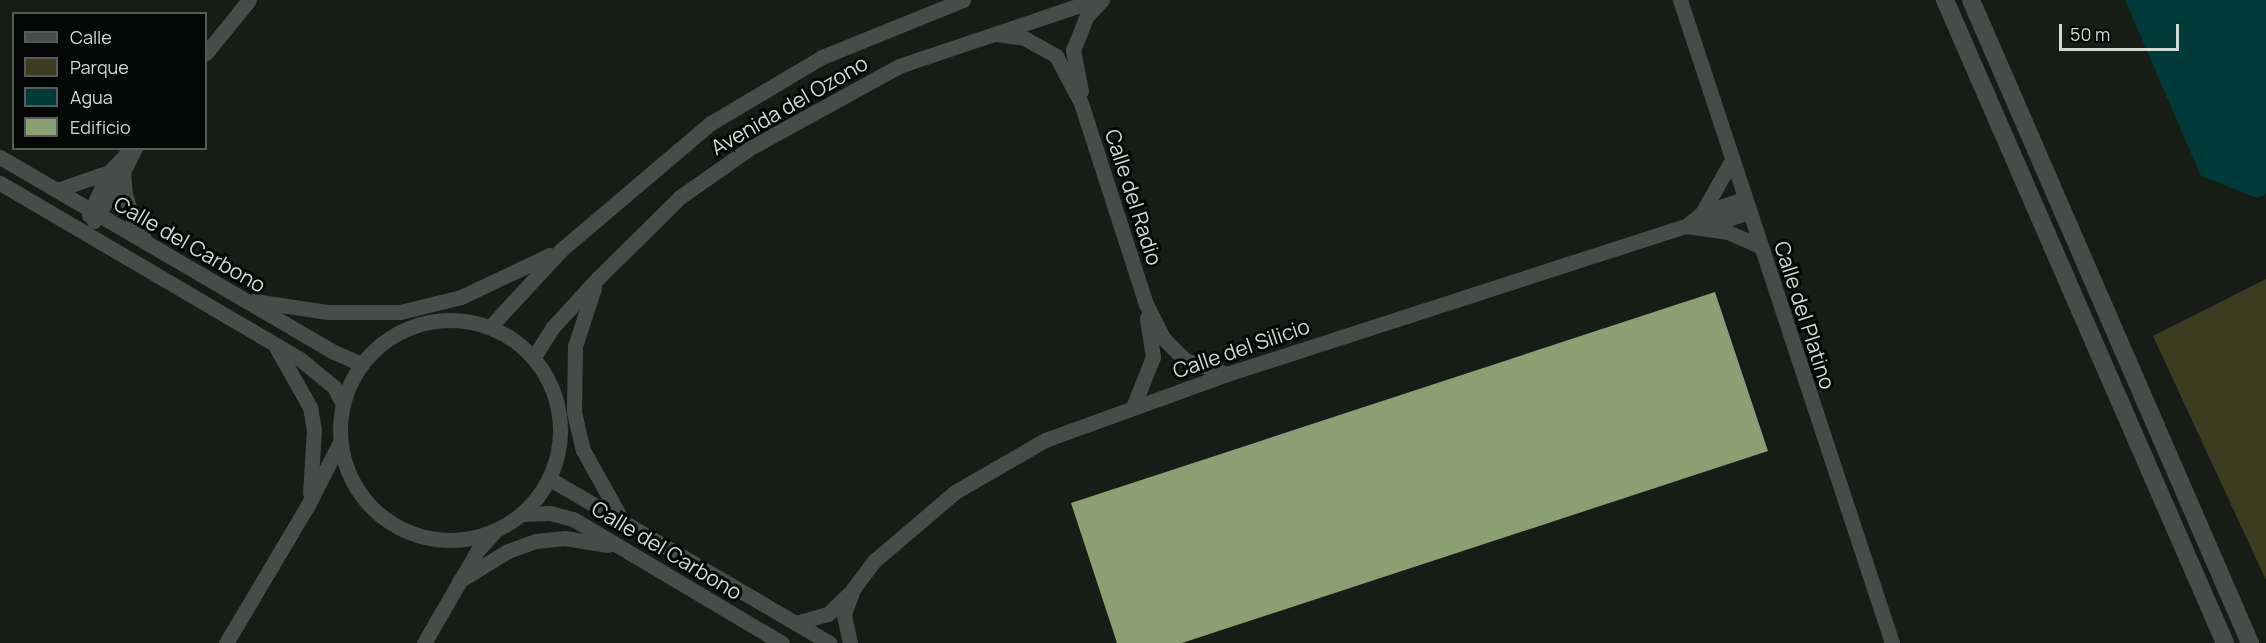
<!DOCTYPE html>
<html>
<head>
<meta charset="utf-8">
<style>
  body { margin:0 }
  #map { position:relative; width:2266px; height:643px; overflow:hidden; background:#161d17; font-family:Manrope,sans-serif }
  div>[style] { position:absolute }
  .green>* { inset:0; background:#3d3c20 }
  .water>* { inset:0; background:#003b3a }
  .building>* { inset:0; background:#8ba072 }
  .minor>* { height:15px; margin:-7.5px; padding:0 7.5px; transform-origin:7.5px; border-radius:7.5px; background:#474c4a }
  .minor>.ring { margin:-7.5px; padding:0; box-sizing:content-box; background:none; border:15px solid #474c4a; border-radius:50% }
  .tertiary>* { height:18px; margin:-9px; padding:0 9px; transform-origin:9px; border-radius:9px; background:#474c4a }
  span { translate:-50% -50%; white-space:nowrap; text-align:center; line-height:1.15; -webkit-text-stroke:6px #040705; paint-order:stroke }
  .street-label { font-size:21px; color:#d3d8d4 }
  .legend { position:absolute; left:12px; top:12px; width:195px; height:138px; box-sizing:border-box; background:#040705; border:2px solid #575b58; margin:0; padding:8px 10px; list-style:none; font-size:18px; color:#d3d8d4 }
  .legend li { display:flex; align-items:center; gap:12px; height:30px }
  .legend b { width:30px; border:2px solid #575b58 }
  .scale { position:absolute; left:2059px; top:24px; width:120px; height:27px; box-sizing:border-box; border:3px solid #d3d8d4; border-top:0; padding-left:8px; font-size:18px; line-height:21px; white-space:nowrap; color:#d3d8d4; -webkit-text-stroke:4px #040705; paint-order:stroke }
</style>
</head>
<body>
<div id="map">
  <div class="green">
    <i style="clip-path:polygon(2266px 279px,2266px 580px,2153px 336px)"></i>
  </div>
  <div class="water">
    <i style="clip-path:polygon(2125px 0,2266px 0,2266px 194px,2257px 198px,2201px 176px)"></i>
  </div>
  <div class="building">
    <i style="clip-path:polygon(1715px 292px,1768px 451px,1182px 643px,1117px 643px,1071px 503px)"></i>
  </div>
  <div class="minor">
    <i style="left:1680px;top:0;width:677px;rotate:71.75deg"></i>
    <i style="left:996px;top:34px;width:28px;rotate:8deg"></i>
    <i style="left:1024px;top:38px;width:37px;rotate:29deg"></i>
    <i style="left:1056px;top:56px;width:53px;rotate:62deg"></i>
    <i style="left:1081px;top:103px;width:211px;rotate:72.1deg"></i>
    <i style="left:1146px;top:304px;width:38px;rotate:63deg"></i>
    <i style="left:1163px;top:338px;width:31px;rotate:45deg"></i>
    <i style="left:1185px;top:360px;width:44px;rotate:18.4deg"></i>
    <i style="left:206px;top:53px;width:68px;rotate:-50.9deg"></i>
    <i style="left:1081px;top:91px;width:42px;rotate:-101deg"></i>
    <i style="left:1073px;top:50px;width:37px;rotate:-68deg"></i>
    <i style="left:1087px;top:16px;width:22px;rotate:-47deg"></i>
    <i style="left:135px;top:148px;width:27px;rotate:117deg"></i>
    <i style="left:123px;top:172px;width:22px;rotate:85deg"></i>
    <i style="left:125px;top:194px;width:28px;rotate:73deg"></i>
    <i style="left:133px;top:221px;width:20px;rotate:57deg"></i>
    <i style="left:0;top:157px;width:387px;rotate:30.3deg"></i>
    <i style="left:334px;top:352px;width:30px;rotate:24deg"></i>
    <i style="left:0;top:183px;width:348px;rotate:30.4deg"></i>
    <i style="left:300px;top:359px;width:44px;rotate:39.5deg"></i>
    <i style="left:334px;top:387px;width:17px;rotate:62deg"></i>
    <i style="left:57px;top:190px;width:55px;rotate:-19.1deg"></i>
    <i style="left:109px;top:172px;width:28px;rotate:-46deg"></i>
    <i style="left:1702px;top:213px;width:61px;rotate:-60.5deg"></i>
    <i style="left:89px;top:215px;width:47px;rotate:-65.1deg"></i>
    <i style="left:94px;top:221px;width:54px;rotate:-58.7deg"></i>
    <i style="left:1686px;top:226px;width:42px;rotate:8.1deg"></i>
    <i style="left:1728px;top:232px;width:34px;rotate:24deg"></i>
    <i style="left:1705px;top:227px;width:46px;rotate:-19.2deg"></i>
    <i style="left:594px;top:288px;width:61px;rotate:108.1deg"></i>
    <i style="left:575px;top:346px;width:66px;rotate:90.9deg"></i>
    <i style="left:574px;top:412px;width:39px;rotate:77deg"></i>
    <i style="left:583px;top:450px;width:82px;rotate:60.9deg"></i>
    <i style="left:254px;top:301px;width:75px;rotate:8.5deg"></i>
    <i style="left:328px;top:312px;width:72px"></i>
    <i style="left:400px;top:312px;width:63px;rotate:-13.8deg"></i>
    <i style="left:461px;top:297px;width:98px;rotate:-25.3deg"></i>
    <i class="ring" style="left:340px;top:320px;width:205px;height:205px"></i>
    <i style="left:490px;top:327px;width:105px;rotate:-47.3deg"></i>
    <i style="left:561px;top:250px;width:197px;rotate:-40.3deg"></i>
    <i style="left:711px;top:123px;width:129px;rotate:-30.7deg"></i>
    <i style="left:822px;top:57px;width:152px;rotate:-22deg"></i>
    <i style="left:276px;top:347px;width:69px;rotate:60.5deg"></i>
    <i style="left:310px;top:407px;width:23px;rotate:80deg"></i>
    <i style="left:314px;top:430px;width:63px;rotate:93.6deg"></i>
    <i style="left:534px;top:357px;width:36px;rotate:-58deg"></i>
    <i style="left:553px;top:327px;width:67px;rotate:-47.4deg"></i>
    <i style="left:598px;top:278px;width:115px;rotate:-44.6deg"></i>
    <i style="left:680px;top:197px;width:85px;rotate:-35deg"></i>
    <i style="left:750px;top:148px;width:170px;rotate:-28.8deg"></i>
    <i style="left:899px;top:66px;width:207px;rotate:-18.6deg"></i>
    <i style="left:1133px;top:407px;width:54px;rotate:-68.2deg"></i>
    <i style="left:1153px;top:357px;width:39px;rotate:-99deg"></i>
    <i style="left:550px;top:479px;width:324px;rotate:30.4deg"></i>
    <i style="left:523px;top:514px;width:27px;rotate:-2deg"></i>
    <i style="left:550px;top:513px;width:24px;rotate:15deg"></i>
    <i style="left:573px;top:519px;width:243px;rotate:30.7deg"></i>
    <i style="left:459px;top:581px;width:57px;rotate:-31.5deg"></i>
    <i style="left:508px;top:551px;width:30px;rotate:-20deg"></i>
    <i style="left:536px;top:541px;width:29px;rotate:-6deg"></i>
    <i style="left:565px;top:538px;width:43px;rotate:9.5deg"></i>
    <i style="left:796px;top:623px;width:33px;rotate:-16deg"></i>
    <i style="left:828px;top:614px;width:29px;rotate:-44deg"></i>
    <i style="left:226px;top:643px;width:163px;rotate:-59.3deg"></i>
    <i style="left:309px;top:503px;width:66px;rotate:-63deg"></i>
    <i style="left:424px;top:643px;width:108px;rotate:-59.9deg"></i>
    <i style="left:478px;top:550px;width:24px;rotate:-48deg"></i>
    <i style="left:850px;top:643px;width:30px;rotate:-102deg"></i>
    <i style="left:844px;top:614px;width:27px;rotate:-70deg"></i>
    <i style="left:853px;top:589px;width:35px;rotate:-53deg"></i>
    <i style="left:874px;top:561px;width:106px;rotate:-40.4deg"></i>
    <i style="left:955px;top:492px;width:104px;rotate:-30deg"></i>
    <i style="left:1045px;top:440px;width:194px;rotate:-19.9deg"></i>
    <i style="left:1227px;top:374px;width:482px;rotate:-17.9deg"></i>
    <i style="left:1686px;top:226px;width:21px;rotate:-39deg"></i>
    <i style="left:1702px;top:213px;width:44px;rotate:-18.4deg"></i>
  </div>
  <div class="tertiary">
    <i style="left:1945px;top:0;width:701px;rotate:66.47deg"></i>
    <i style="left:1971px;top:0;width:701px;rotate:66.54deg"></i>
  </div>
  <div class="street-label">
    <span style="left:789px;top:105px;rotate:-30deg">Avenida del Ozono</span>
    <span style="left:1134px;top:197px;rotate:72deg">Calle del Radio</span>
    <span style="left:190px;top:244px;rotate:30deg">Calle del Carbono</span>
    <span style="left:1805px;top:315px;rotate:72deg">Calle del Platino</span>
    <span style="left:1241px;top:348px;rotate:-19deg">Calle del Silicio</span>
    <span style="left:667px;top:550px;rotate:31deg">Calle del Carbono</span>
  </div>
  <ul class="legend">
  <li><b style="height:8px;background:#474c4a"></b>Calle</li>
  <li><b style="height:16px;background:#3d3c20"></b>Parque</li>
  <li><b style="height:16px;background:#003b3a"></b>Agua</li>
  <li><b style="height:16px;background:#8ba072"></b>Edificio</li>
  </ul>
  <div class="scale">50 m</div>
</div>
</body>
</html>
